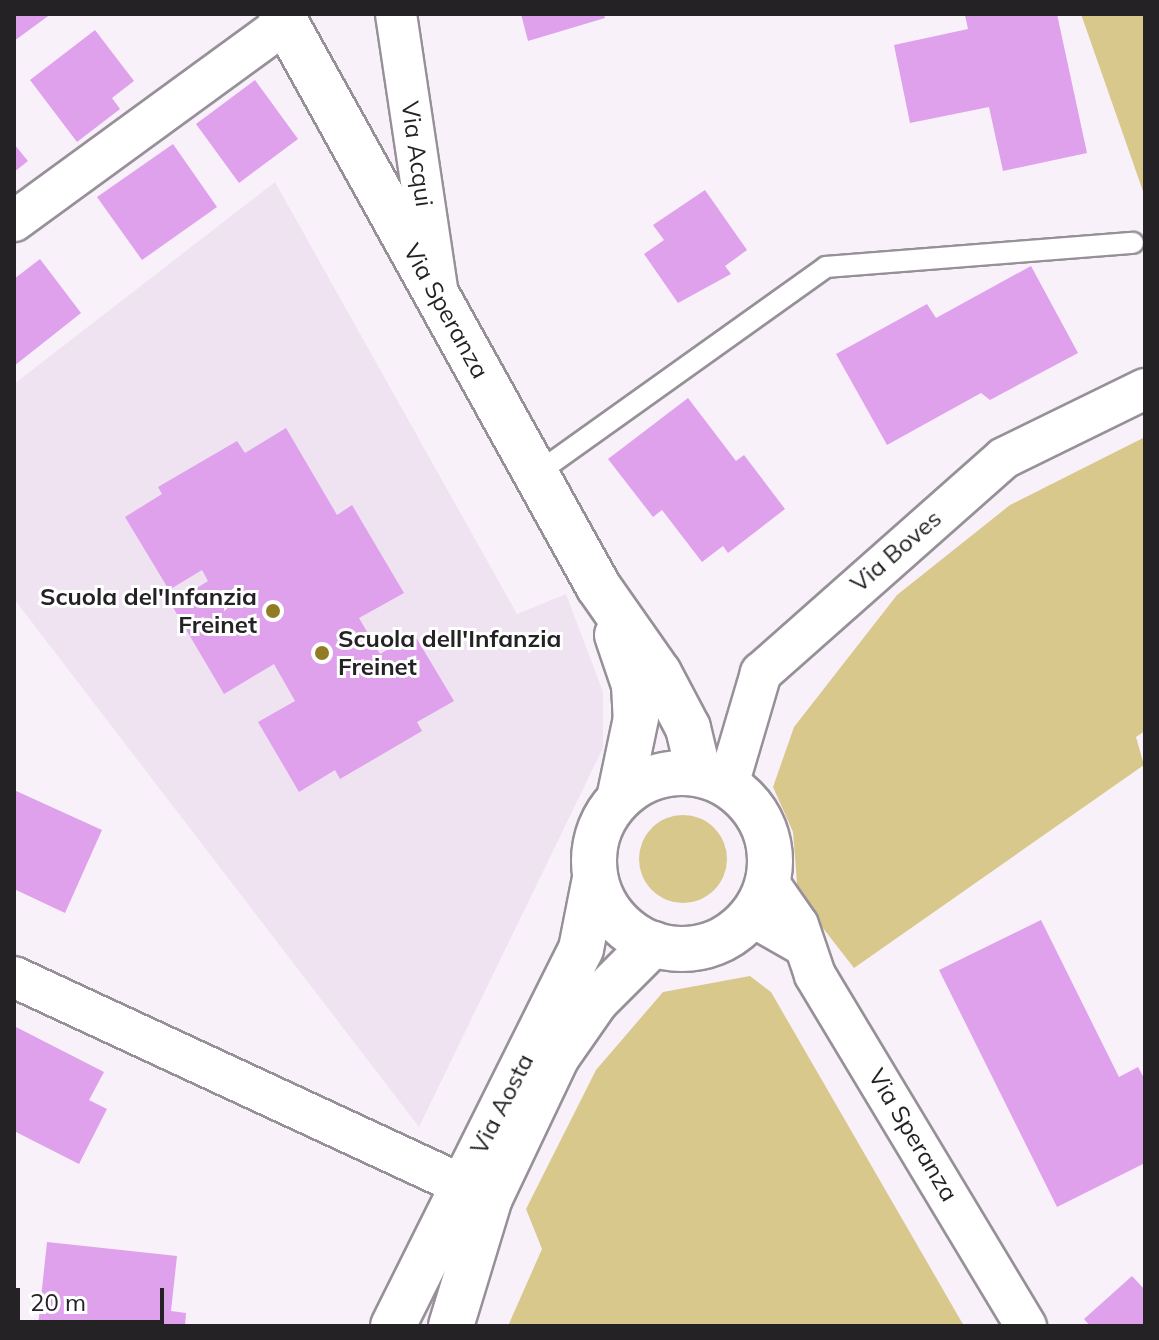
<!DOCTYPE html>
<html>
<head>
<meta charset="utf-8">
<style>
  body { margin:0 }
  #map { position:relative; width:1159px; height:1340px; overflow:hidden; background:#f9f1fa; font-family:Mulish,sans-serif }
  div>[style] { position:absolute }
  .built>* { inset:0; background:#efe3f2 }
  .green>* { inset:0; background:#d8c88c }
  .round { border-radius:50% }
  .building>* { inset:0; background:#dfa0ec }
  .roads { filter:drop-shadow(2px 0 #979099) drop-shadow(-2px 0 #979099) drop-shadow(0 2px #979099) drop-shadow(0 -2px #979099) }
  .lane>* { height:20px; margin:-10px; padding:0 10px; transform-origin:10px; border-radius:10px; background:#fff }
  .street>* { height:40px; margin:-20px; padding:0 20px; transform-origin:20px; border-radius:20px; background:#fff }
  .secondary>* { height:44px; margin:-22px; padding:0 22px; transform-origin:22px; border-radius:22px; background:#fff }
  .secondary>.ring { margin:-22px; padding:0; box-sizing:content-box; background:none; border:44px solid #fff; border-radius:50% }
  .dots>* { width:22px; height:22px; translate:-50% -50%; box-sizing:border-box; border:4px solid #fff; border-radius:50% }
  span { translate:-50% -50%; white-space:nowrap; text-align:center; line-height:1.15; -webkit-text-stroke:6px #fff; paint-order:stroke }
  .street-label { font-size:24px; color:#252225 }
  .poi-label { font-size:24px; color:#252225; font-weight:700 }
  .right { translate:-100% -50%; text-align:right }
  .left { translate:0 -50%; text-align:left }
  .frame { position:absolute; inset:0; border:16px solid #252225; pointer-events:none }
  .scale { position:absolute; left:16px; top:1288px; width:148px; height:36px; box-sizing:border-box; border:4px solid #252225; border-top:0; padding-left:10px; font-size:24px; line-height:28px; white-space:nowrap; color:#252225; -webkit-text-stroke:6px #fff; paint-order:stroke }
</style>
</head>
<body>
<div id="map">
  <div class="built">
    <i style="clip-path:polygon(275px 182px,517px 614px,566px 594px,603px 692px,603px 748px,419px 1127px,14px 599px,14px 384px)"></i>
  </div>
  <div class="green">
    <i style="clip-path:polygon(1081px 14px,1145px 14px,1145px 197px)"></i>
    <i style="clip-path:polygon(1145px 437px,1145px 731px,1136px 737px,1144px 765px,854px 968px,798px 896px,793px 832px,773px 787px,794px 727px,897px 595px,1010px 505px)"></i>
    <i class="round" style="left:639px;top:815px;width:88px;height:88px"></i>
    <i style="clip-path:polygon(750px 976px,771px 992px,964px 1326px,508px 1326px,542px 1249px,526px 1209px,596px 1070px,663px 992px)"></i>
  </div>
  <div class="building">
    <i style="clip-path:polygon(14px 14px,51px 14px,14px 41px)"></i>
    <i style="clip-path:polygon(521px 14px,604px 14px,605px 18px,528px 41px)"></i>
    <i style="clip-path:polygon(1057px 14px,1087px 153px,1003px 171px,989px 107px,910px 123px,894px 45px,968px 29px,965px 15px,971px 14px)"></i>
    <i style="clip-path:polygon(95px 30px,134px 81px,112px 98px,120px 109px,77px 142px,30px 80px)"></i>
    <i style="clip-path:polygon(255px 80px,298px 139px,239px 183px,196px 124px)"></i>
    <i style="clip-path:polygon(14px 144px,28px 161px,14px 172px)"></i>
    <i style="clip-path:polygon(173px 144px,217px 207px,142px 260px,97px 197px)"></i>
    <i style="clip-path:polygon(705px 190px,747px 250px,725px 266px,731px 274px,678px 303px,644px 254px,664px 240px,653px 225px)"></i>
    <i style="clip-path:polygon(40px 259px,81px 313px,14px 366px,14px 279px)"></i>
    <i style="clip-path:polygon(1031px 266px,1078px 353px,990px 400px,981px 393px,887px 445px,836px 354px,927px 304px,936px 318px)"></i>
    <i style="clip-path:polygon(688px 398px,736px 461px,744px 455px,785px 509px,728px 553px,723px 546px,702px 562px,662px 510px,653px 517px,608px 459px)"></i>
    <i style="clip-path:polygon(286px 428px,337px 515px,352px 505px,404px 593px,359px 618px,380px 654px,414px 634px,454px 701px,417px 722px,422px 731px,340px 779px,335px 770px,299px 792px,258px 722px,295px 701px,274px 664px,224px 694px,171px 604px,208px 581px,202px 570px,169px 590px,125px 517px,162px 494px,158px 487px,237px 441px,245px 453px)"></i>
    <i style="clip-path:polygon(14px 790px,102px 830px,65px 913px,14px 889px)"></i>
    <i style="clip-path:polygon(1041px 920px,1119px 1077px,1138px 1067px,1145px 1080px,1145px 1163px,1057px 1207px,939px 970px)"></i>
    <i style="clip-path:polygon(14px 1026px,104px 1072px,89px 1100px,107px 1109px,79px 1164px,14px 1131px)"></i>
    <i style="clip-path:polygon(47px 1242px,177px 1256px,171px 1311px,186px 1313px,185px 1326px,38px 1326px)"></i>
    <i style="clip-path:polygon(1132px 1276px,1145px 1290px,1145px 1326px,1090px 1326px,1084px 1319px)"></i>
  </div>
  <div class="roads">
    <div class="lane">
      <i style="left:536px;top:474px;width:356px;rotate:-35.5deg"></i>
      <i style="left:826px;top:267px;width:308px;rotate:-4.5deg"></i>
    </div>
    <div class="street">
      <i style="left:396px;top:14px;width:278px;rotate:81.5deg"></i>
      <i style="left:14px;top:221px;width:336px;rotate:-36.1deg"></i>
      <i style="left:728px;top:785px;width:117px;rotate:-73.6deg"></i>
      <i style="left:761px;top:673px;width:324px;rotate:-41.5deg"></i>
      <i style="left:1004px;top:458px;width:157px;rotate:-26.1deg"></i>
      <i style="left:768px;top:882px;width:52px;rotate:55.1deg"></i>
      <i style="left:798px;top:925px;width:53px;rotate:71.2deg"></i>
      <i style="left:815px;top:975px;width:410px;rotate:59deg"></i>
      <i style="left:750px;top:915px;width:56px;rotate:29.7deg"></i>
      <i style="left:14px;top:977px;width:525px;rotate:24.9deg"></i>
    </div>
    <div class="secondary">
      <i style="left:281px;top:14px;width:654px;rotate:61deg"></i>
      <i style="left:598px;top:586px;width:106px;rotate:55deg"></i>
      <i style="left:659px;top:673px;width:62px;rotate:62.2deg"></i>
      <i style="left:688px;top:728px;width:47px;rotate:76.6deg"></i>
      <i style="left:617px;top:635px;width:53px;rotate:71.2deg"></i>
      <i style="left:634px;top:685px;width:33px;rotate:87deg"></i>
      <i style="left:636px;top:718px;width:83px;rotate:101.9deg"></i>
      <i class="ring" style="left:594px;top:773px;width:132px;height:132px"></i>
      <i style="left:393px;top:1326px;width:421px;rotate:-63.5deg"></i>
      <i style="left:581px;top:949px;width:72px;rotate:-78.8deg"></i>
      <i style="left:451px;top:1326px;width:134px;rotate:-73.1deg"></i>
      <i style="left:490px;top:1198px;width:156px;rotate:-64.6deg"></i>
      <i style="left:557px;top:1057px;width:68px;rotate:-55.1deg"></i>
      <i style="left:596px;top:1001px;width:81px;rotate:-45deg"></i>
    </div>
  </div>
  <div class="dots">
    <i style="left:273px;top:611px;background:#927c23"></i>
    <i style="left:322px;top:653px;background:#927c23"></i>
  </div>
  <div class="street-label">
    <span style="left:417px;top:154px;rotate:82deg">Via Acqui</span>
    <span style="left:446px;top:311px;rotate:61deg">Via Speranza</span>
    <span style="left:896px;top:551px;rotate:-41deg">Via Boves</span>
    <span style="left:502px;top:1104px;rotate:-63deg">Via Aosta</span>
    <span style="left:913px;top:1135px;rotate:59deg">Via Speranza</span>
  </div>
  <div class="poi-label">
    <span class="right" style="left:257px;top:611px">Scuola del'Infanzia<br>Freinet</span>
    <span class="left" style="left:338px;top:653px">Scuola dell'Infanzia<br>Freinet</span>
  </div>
  <div class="frame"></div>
  <div class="scale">20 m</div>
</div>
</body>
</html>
